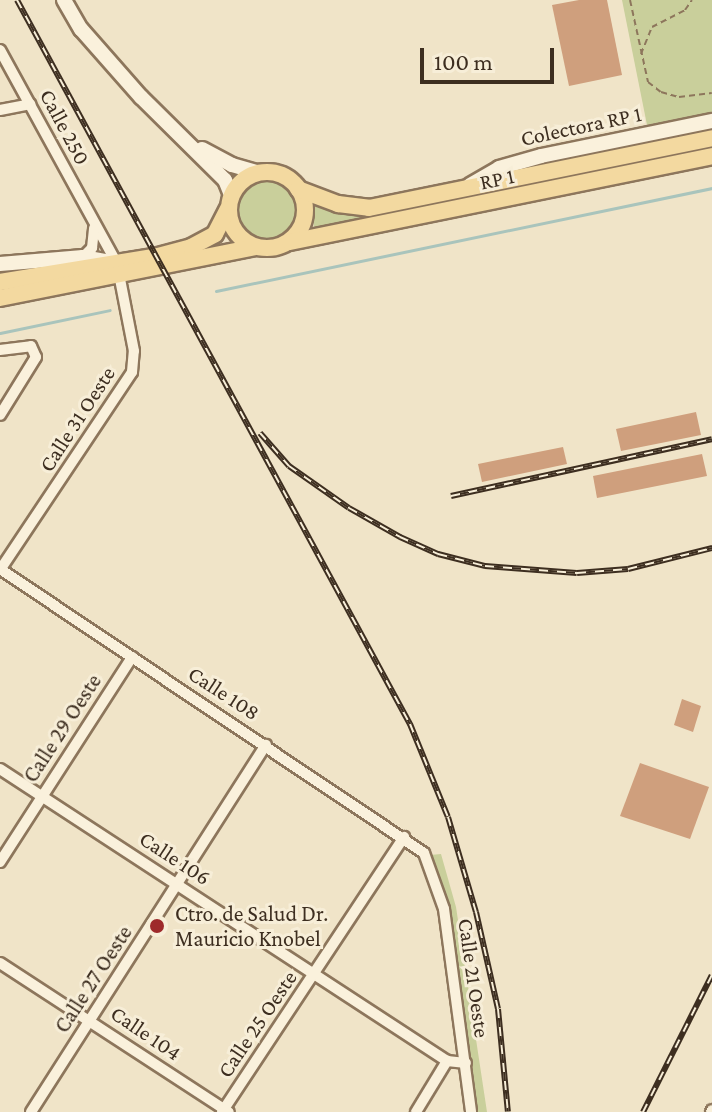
<!DOCTYPE html>
<html>
<head>
<meta charset="utf-8">
<style>
  body { margin:0 }
  #map { position:relative; width:712px; height:1112px; overflow:hidden; background:#f0e4c8; font-family:"Crimson Pro",serif }
  div>[style] { position:absolute }
  .green>* { inset:0; background:#c9cf9b }
  .round { border-radius:50% }
  .stream>* { height:3px; margin:-1.5px; padding:0 1.5px; transform-origin:1.5px; border-radius:1.5px; background:#a9c4bc }
  .building>* { inset:0; background:#cf9f7d }
  .path>* { height:2px; margin-top:-1px; transform-origin:0; background:repeating-linear-gradient(90deg,#8d765c 0 6px,transparent 0 10px) }
  .roads { filter:drop-shadow(2px 0 #8d765c) drop-shadow(-2px 0 #8d765c) drop-shadow(0 2px #8d765c) drop-shadow(0 -2px #8d765c) }
  .minor>* { height:10px; margin:-5px; padding:0 5px; transform-origin:5px; border-radius:5px; background:#faf1dc }
  .secondary>* { height:14px; margin:-7px; padding:0 7px; transform-origin:7px; border-radius:7px; background:#faf1dc }
  .primary>* { height:16px; margin:-8px; padding:0 8px; transform-origin:8px; border-radius:8px; background:#f3d9a0 }
  .primary>.ring { margin:-8px; padding:0; box-sizing:content-box; background:none; border:16px solid #f3d9a0; border-radius:50% }
  .rail>* { height:6px; margin-top:-3px; transform-origin:0; background:repeating-linear-gradient(90deg,#f7eed8 0 9px,#3d2e20 0 18px); box-sizing:border-box; border-block:2px solid #3d2e20 }
  .dots>* { width:22px; height:22px; translate:-50% -50%; box-sizing:border-box; border:4px solid #f7eed8; border-radius:50% }
  span { translate:-50% -50%; white-space:nowrap; text-align:center; line-height:1.15; -webkit-text-stroke:6px #f7eed8; paint-order:stroke }
  .street-label { font-size:22px; color:#3d2e20 }
  .poi-label { font-size:22px; color:#3d2e20 }
  .left { translate:0 -50%; text-align:left }
  .scale { position:absolute; left:420px; top:48px; width:134px; height:36px; box-sizing:border-box; border:4px solid #3d2e20; border-top:0; padding-left:10px; font-size:24px; line-height:28px; white-space:nowrap; color:#3d2e20; -webkit-text-stroke:6px #f7eed8; paint-order:stroke }
</style>
</head>
<body>
<div id="map">
  <div class="green">
    <i style="clip-path:polygon(622px 0,712px 0,712px 112px,647px 125px)"></i>
    <i style="clip-path:polygon(712px 140px,712px 151px,314px 229px,312px 200px,341px 208px)"></i>
    <i class="round" style="left:237px;top:180px;width:60px;height:60px"></i>
    <i style="clip-path:polygon(441px 854px,456px 907px,487px 1112px,478px 1112px,447px 909px,430px 855px)"></i>
  </div>
  <div class="stream">
    <i style="left:216px;top:291px;width:507px;rotate:-11.73deg"></i>
    <i style="left:0;top:333px;width:112px;rotate:-11.8deg"></i>
  </div>
  <div class="building">
    <i style="clip-path:polygon(579px 0,607px 0,622px 75px,569px 86px,552px 5px)"></i>
    <i style="clip-path:polygon(696px 412px,701px 435px,621px 451px,616px 429px)"></i>
    <i style="clip-path:polygon(563px 447px,567px 464px,482px 482px,478px 464px)"></i>
    <i style="clip-path:polygon(702px 454px,707px 476px,597px 498px,593px 476px)"></i>
    <i style="clip-path:polygon(682px 699px,701px 706px,693px 732px,674px 725px)"></i>
    <i style="clip-path:polygon(640px 763px,709px 787px,690px 839px,620px 816px)"></i>
  </div>
  <div class="path">
    <i style="left:630px;top:0;width:84px;rotate:77.6deg"></i>
    <i style="left:648px;top:82px;width:16px;rotate:38deg"></i>
    <i style="left:661px;top:92px;width:19px;rotate:16deg"></i>
    <i style="left:679px;top:97px;width:33px;rotate:-7deg"></i>
    <i style="left:641px;top:54px;width:29px;rotate:-68deg"></i>
    <i style="left:652px;top:27px;width:37px;rotate:-27deg"></i>
    <i style="left:685px;top:10px;width:12px;rotate:-55deg"></i>
  </div>
  <div class="roads">
    <div class="minor">
      <i style="left:0;top:50px;width:242px;rotate:61.3deg"></i>
      <i style="left:0;top:110px;width:31px;rotate:-11deg"></i>
      <i style="left:83px;top:257px;width:13px;rotate:-45deg"></i>
      <i style="left:92px;top:248px;width:20px;rotate:-84deg"></i>
      <i style="left:0;top:350px;width:31px;rotate:-7deg"></i>
      <i style="left:31px;top:346px;width:12px;rotate:66deg"></i>
      <i style="left:36px;top:357px;width:68px;rotate:121.8deg"></i>
      <i style="left:0;top:569px;width:510px;rotate:33.81deg"></i>
      <i style="left:424px;top:853px;width:59px;rotate:70.3deg"></i>
      <i style="left:444px;top:909px;width:205px;rotate:82.4deg"></i>
      <i style="left:0;top:570px;width:238px;rotate:-56.3deg"></i>
      <i style="left:132px;top:372px;width:21px;rotate:-85deg"></i>
      <i style="left:134px;top:351px;width:78px;rotate:-101deg"></i>
      <i style="left:0;top:769px;width:534px;rotate:33.15deg"></i>
      <i style="left:447px;top:1061px;width:19px;rotate:6deg"></i>
      <i style="left:0;top:862px;width:244px;rotate:-57.2deg"></i>
      <i style="left:0;top:963px;width:273px;rotate:33.1deg"></i>
      <i style="left:31px;top:1112px;width:436px;rotate:-57.4deg"></i>
      <i style="left:222px;top:1112px;width:330px;rotate:-56.5deg"></i>
      <i style="left:416px;top:1112px;width:60px;rotate:-58.7deg"></i>
      <i style="left:711px;top:1112px;width:2px;rotate:-63deg"></i>
    </div>
    <div class="secondary">
      <i style="left:64px;top:0;width:34px;rotate:60deg"></i>
      <i style="left:81px;top:29px;width:91px;rotate:48.6deg"></i>
      <i style="left:141px;top:97px;width:118px;rotate:44.7deg"></i>
      <i style="left:225px;top:180px;width:16px;rotate:68deg"></i>
      <i style="left:202px;top:149px;width:34px;rotate:28deg"></i>
      <i style="left:232px;top:165px;width:29px;rotate:16deg"></i>
      <i style="left:470px;top:185px;width:34px;rotate:-30deg"></i>
      <i style="left:499px;top:168px;width:44px;rotate:-15.9deg"></i>
      <i style="left:541px;top:156px;width:175px;rotate:-11.6deg"></i>
      <i style="left:0;top:264px;width:83px;rotate:-4.8deg"></i>
      <i style="left:83px;top:257px;width:29px;rotate:10deg"></i>
    </div>
    <div class="primary">
      <i class="ring" style="left:229px;top:172px;width:60px;height:60px"></i>
      <i style="left:298px;top:189px;width:43px;rotate:20.6deg"></i>
      <i style="left:338px;top:204px;width:31px;rotate:7deg"></i>
      <i style="left:369px;top:208px;width:350px;rotate:-11.5deg"></i>
      <i style="left:290px;top:242px;width:431px;rotate:-11.5deg"></i>
      <i style="left:0;top:282px;width:160px;rotate:-9.3deg"></i>
      <i style="left:158px;top:256px;width:34px;rotate:-15deg"></i>
      <i style="left:191px;top:247px;width:27px;rotate:-28deg"></i>
      <i style="left:215px;top:234px;width:28px;rotate:-63deg"></i>
      <i style="left:0;top:298px;width:260px;rotate:-11.3deg"></i>
    </div>
  </div>
  <div class="rail">
    <i style="left:17px;top:0;width:824px;rotate:61.51deg"></i>
    <i style="left:410px;top:724px;width:100px;rotate:67.8deg"></i>
    <i style="left:448px;top:817px;width:99px;rotate:73.6deg"></i>
    <i style="left:476px;top:912px;width:99px;rotate:77.2deg"></i>
    <i style="left:498px;top:1009px;width:103px;rotate:84.5deg"></i>
    <i style="left:260px;top:433px;width:44px;rotate:48.7deg"></i>
    <i style="left:289px;top:466px;width:73px;rotate:35deg"></i>
    <i style="left:349px;top:508px;width:59px;rotate:29.6deg"></i>
    <i style="left:400px;top:537px;width:42px;rotate:24.1deg"></i>
    <i style="left:438px;top:554px;width:49px;rotate:14.3deg"></i>
    <i style="left:485px;top:566px;width:92px;rotate:4.4deg"></i>
    <i style="left:577px;top:573px;width:51px;rotate:-4.5deg"></i>
    <i style="left:628px;top:569px;width:87px;rotate:-14deg"></i>
    <i style="left:451px;top:496px;width:267px;rotate:-12.3deg"></i>
    <i style="left:643px;top:1112px;width:153px;rotate:-63.3deg"></i>
  </div>
  <div class="dots">
    <i style="left:157px;top:926px;background:#9e2a2b"></i>
  </div>
  <div class="street-label">
    <span style="left:581px;top:126px;rotate:-12deg">Colectora RP 1</span>
    <span style="left:65px;top:127px;rotate:62deg">Calle 250</span>
    <span style="left:497px;top:179px;rotate:-12deg">RP 1</span>
    <span style="left:77px;top:419px;rotate:-57deg">Calle 31 Oeste</span>
    <span style="left:224px;top:693px;rotate:33deg">Calle 108</span>
    <span style="left:62px;top:728px;rotate:-57deg">Calle 29 Oeste</span>
    <span style="left:175px;top:858px;rotate:33deg">Calle 106</span>
    <span style="left:474px;top:978px;rotate:82deg">Calle 21 Oeste</span>
    <span style="left:93px;top:979px;rotate:-57deg">Calle 27 Oeste</span>
    <span style="left:257px;top:1024px;rotate:-56deg">Calle 25 Oeste</span>
    <span style="left:146px;top:1033px;rotate:34deg">Calle 104</span>
  </div>
  <div class="poi-label">
    <span class="left" style="left:175px;top:926px">Ctro. de Salud Dr.<br>Mauricio Knobel</span>
  </div>
  <div class="scale">100 m</div>
</div>
</body>
</html>
